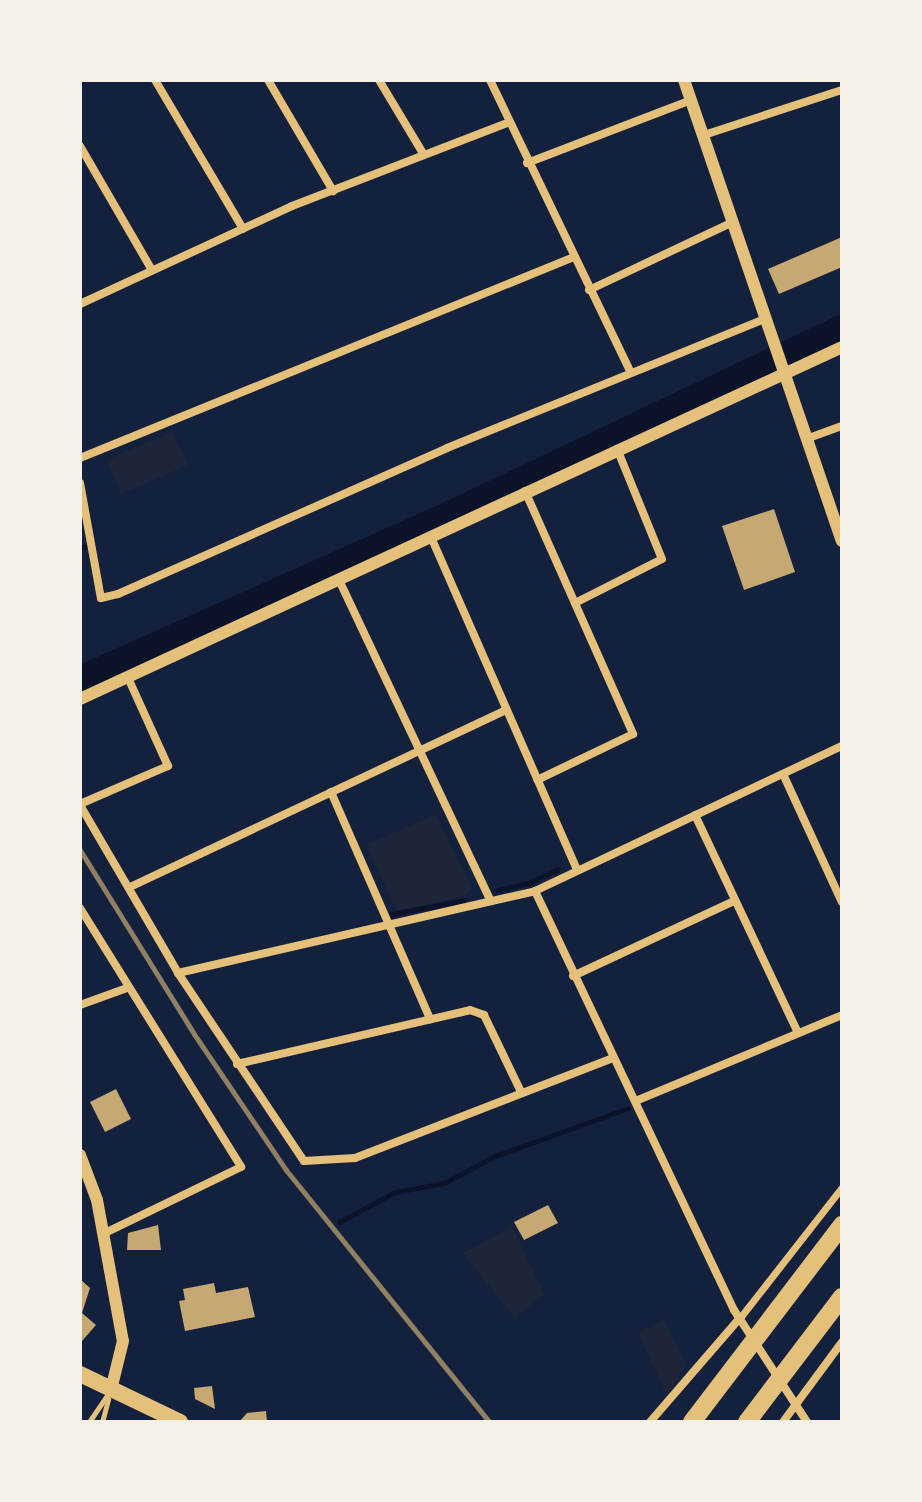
<!DOCTYPE html>
<html>
<head>
<meta charset="utf-8">
<style>
  body { margin:0 }
  #map { position:relative; width:922px; height:1502px; overflow:hidden; background:#14213d; font-family:Quicksand,sans-serif }
  div>[style] { position:absolute }
  .green>* { inset:0; background:#1d2539 }
  .stream>* { height:5px; margin:-2.5px; padding:0 2.5px; transform-origin:2.5px; border-radius:2.5px; background:#0b132b }
  .river>* { height:32px; margin:-16px; padding:0 16px; transform-origin:16px; border-radius:16px; background:#0b132b }
  .building>* { inset:0; background:#c6a872 }
  .service>* { height:5px; margin:-2.5px; padding:0 2.5px; transform-origin:2.5px; border-radius:2.5px; background:#e5c07b }
  .pedestrian>* { height:7px; margin:-3.5px; padding:0 3.5px; transform-origin:3.5px; border-radius:3.5px; background:#e5c07b }
  .minor>* { height:8px; margin:-4px; padding:0 4px; transform-origin:4px; border-radius:4px; background:#e5c07b }
  .tertiary>* { height:12px; margin:-6px; padding:0 6px; transform-origin:6px; border-radius:6px; background:#e5c07b }
  .trunk>* { height:16px; margin:-8px; padding:0 8px; transform-origin:8px; border-radius:8px; background:#e5c07b }
  .motorway>* { height:18px; margin:-9px; padding:0 9px; transform-origin:9px; border-radius:9px; background:#e5c07b }
  .rail>* { height:5px; margin:-2.5px; padding:0 2.5px; transform-origin:2.5px; border-radius:2.5px; background:#918062 }
  span { translate:-50% -50%; white-space:nowrap; text-align:center; line-height:1.15; -webkit-text-stroke:6px #f6f1e7; paint-order:stroke }
  .frame { position:absolute; inset:0; border:82px solid #f6f1e7; pointer-events:none }
</style>
</head>
<body>
<div id="map">
  <div class="green">
    <i style="clip-path:polygon(173px 432px,188px 465px,121px 494px,107px 460px)"></i>
    <i style="clip-path:polygon(436px 814px,472px 889px,465px 896px,397px 911px,366px 845px)"></i>
    <i style="clip-path:polygon(512px 1227px,545px 1295px,514px 1317px,463px 1253px)"></i>
    <i style="clip-path:polygon(663px 1319px,686px 1366px,667px 1395px,638px 1334px)"></i>
  </div>
  <div class="stream">
    <i style="left:80px;top:548px;width:7px;rotate:-16deg"></i>
    <i style="left:498px;top:890px;width:32px;rotate:-13deg"></i>
    <i style="left:529px;top:883px;width:32px;rotate:-26deg"></i>
    <i style="left:392px;top:914px;width:74px;rotate:-10.9deg"></i>
    <i style="left:339px;top:1222px;width:64px;rotate:-28.2deg"></i>
    <i style="left:395px;top:1192px;width:50px;rotate:-10.4deg"></i>
    <i style="left:444px;top:1183px;width:58px;rotate:-27.9deg"></i>
    <i style="left:495px;top:1156px;width:141px;rotate:-19.8deg"></i>
  </div>
  <div class="river">
    <i style="left:80px;top:682px;width:398px;rotate:-24deg"></i>
    <i style="left:444px;top:520px;width:441px;rotate:-25.4deg"></i>
  </div>
  <div class="building">
    <i style="clip-path:polygon(842px 237px,842px 267px,779px 294px,768px 269px)"></i>
    <i style="clip-path:polygon(774px 509px,795px 572px,744px 590px,722px 526px)"></i>
    <i style="clip-path:polygon(116px 1089px,131px 1119px,105px 1132px,90px 1102px)"></i>
    <i style="clip-path:polygon(548px 1205px,558px 1223px,524px 1240px,514px 1222px)"></i>
    <i style="clip-path:polygon(158px 1225px,161px 1250px,127px 1250px,128px 1233px)"></i>
    <i style="clip-path:polygon(80px 1279px,90px 1288px,82px 1313px,96px 1325px,82px 1341px)"></i>
    <i style="clip-path:polygon(214px 1283px,216px 1293px,248px 1287px,255px 1317px,185px 1331px,179px 1301px,185px 1300px,183px 1289px)"></i>
    <i style="clip-path:polygon(212px 1386px,215px 1409px,195px 1399px,194px 1388px)"></i>
    <i style="clip-path:polygon(266px 1411px,267px 1422px,239px 1422px,247px 1413px)"></i>
  </div>
  <div class="service">
    <i style="left:89px;top:1422px;width:37px;rotate:-56deg"></i>
    <i style="left:102px;top:1422px;width:24px;rotate:-75deg"></i>
  </div>
  <div class="pedestrian">
    <i style="left:739px;top:1319px;width:167px;rotate:-52deg"></i>
  </div>
  <div class="minor">
    <i style="left:155px;top:80px;width:173px;rotate:59.4deg"></i>
    <i style="left:268px;top:80px;width:129px;rotate:59.6deg"></i>
    <i style="left:379px;top:80px;width:87px;rotate:59deg"></i>
    <i style="left:490px;top:80px;width:323px;rotate:64.3deg"></i>
    <i style="left:704px;top:135px;width:145px;rotate:-18.1deg"></i>
    <i style="left:80px;top:146px;width:143px;rotate:59.9deg"></i>
    <i style="left:527px;top:163px;width:176px;rotate:-21deg"></i>
    <i style="left:589px;top:290px;width:159px;rotate:-25.3deg"></i>
    <i style="left:80px;top:304px;width:234px;rotate:-24.8deg"></i>
    <i style="left:292px;top:206px;width:230px;rotate:-21.1deg"></i>
    <i style="left:806px;top:439px;width:38px;rotate:-20deg"></i>
    <i style="left:80px;top:458px;width:533px;rotate:-22.14deg"></i>
    <i style="left:80px;top:483px;width:117px;rotate:79.7deg"></i>
    <i style="left:101px;top:598px;width:17px;rotate:-13deg"></i>
    <i style="left:118px;top:594px;width:360px;rotate:-23.9deg"></i>
    <i style="left:447px;top:448px;width:343px;rotate:-22.1deg"></i>
    <i style="left:525px;top:491px;width:266px;rotate:66deg"></i>
    <i style="left:633px;top:734px;width:106px;rotate:154.4deg"></i>
    <i style="left:431px;top:537px;width:364px;rotate:66.3deg"></i>
    <i style="left:339px;top:580px;width:355px;rotate:64.7deg"></i>
    <i style="left:575px;top:603px;width:97px;rotate:-26.8deg"></i>
    <i style="left:662px;top:559px;width:119px;rotate:-112.2deg"></i>
    <i style="left:783px;top:774px;width:141px;rotate:65.3deg"></i>
    <i style="left:331px;top:792px;width:248px;rotate:66.4deg"></i>
    <i style="left:80px;top:804px;width:96px;rotate:-23.4deg"></i>
    <i style="left:168px;top:766px;width:97px;rotate:-114.4deg"></i>
    <i style="left:80px;top:805px;width:194px;rotate:59.7deg"></i>
    <i style="left:178px;top:973px;width:226px;rotate:56.2deg"></i>
    <i style="left:304px;top:1161px;width:51px;rotate:-3.4deg"></i>
    <i style="left:355px;top:1158px;width:274px;rotate:-21.2deg"></i>
    <i style="left:695px;top:815px;width:241px;rotate:64.7deg"></i>
    <i style="left:130px;top:887px;width:416px;rotate:-25.2deg"></i>
    <i style="left:535px;top:891px;width:464px;rotate:64.6deg"></i>
    <i style="left:734px;top:1310px;width:134px;rotate:56.9deg"></i>
    <i style="left:80px;top:908px;width:305px;rotate:58.1deg"></i>
    <i style="left:241px;top:1167px;width:151px;rotate:154.1deg"></i>
    <i style="left:178px;top:973px;width:366px;rotate:-12.9deg"></i>
    <i style="left:535px;top:891px;width:340px;rotate:-25.3deg"></i>
    <i style="left:573px;top:976px;width:178px;rotate:-25deg"></i>
    <i style="left:80px;top:1005px;width:50px;rotate:-19.9deg"></i>
    <i style="left:237px;top:1064px;width:239px;rotate:-13deg"></i>
    <i style="left:470px;top:1010px;width:15px;rotate:20deg"></i>
    <i style="left:484px;top:1015px;width:85px;rotate:64.3deg"></i>
    <i style="left:638px;top:1100px;width:221px;rotate:-22.6deg"></i>
    <i style="left:650px;top:1422px;width:136px;rotate:-49.2deg"></i>
    <i style="left:783px;top:1422px;width:99px;rotate:-53.6deg"></i>
  </div>
  <div class="tertiary">
    <i style="left:684px;top:80px;width:487px;rotate:71.1deg"></i>
    <i style="left:80px;top:699px;width:839px;rotate:-24.79deg"></i>
    <i style="left:80px;top:1155px;width:48px;rotate:69.3deg"></i>
    <i style="left:97px;top:1200px;width:143px;rotate:79.6deg"></i>
    <i style="left:123px;top:1341px;width:50px;rotate:103.8deg"></i>
  </div>
  <div class="trunk">
    <i style="left:80px;top:1374px;width:111px;rotate:25.6deg"></i>
  </div>
  <div class="motorway">
    <i style="left:692px;top:1422px;width:248px;rotate:-52.7deg"></i>
    <i style="left:747px;top:1422px;width:157px;rotate:-52.8deg"></i>
  </div>
  <div class="rail">
    <i style="left:80px;top:850px;width:216px;rotate:58.2deg"></i>
    <i style="left:194px;top:1034px;width:164px;rotate:55.9deg"></i>
    <i style="left:286px;top:1170px;width:324px;rotate:51.1deg"></i>
  </div>
  <div class="frame"></div>
</div>
</body>
</html>
